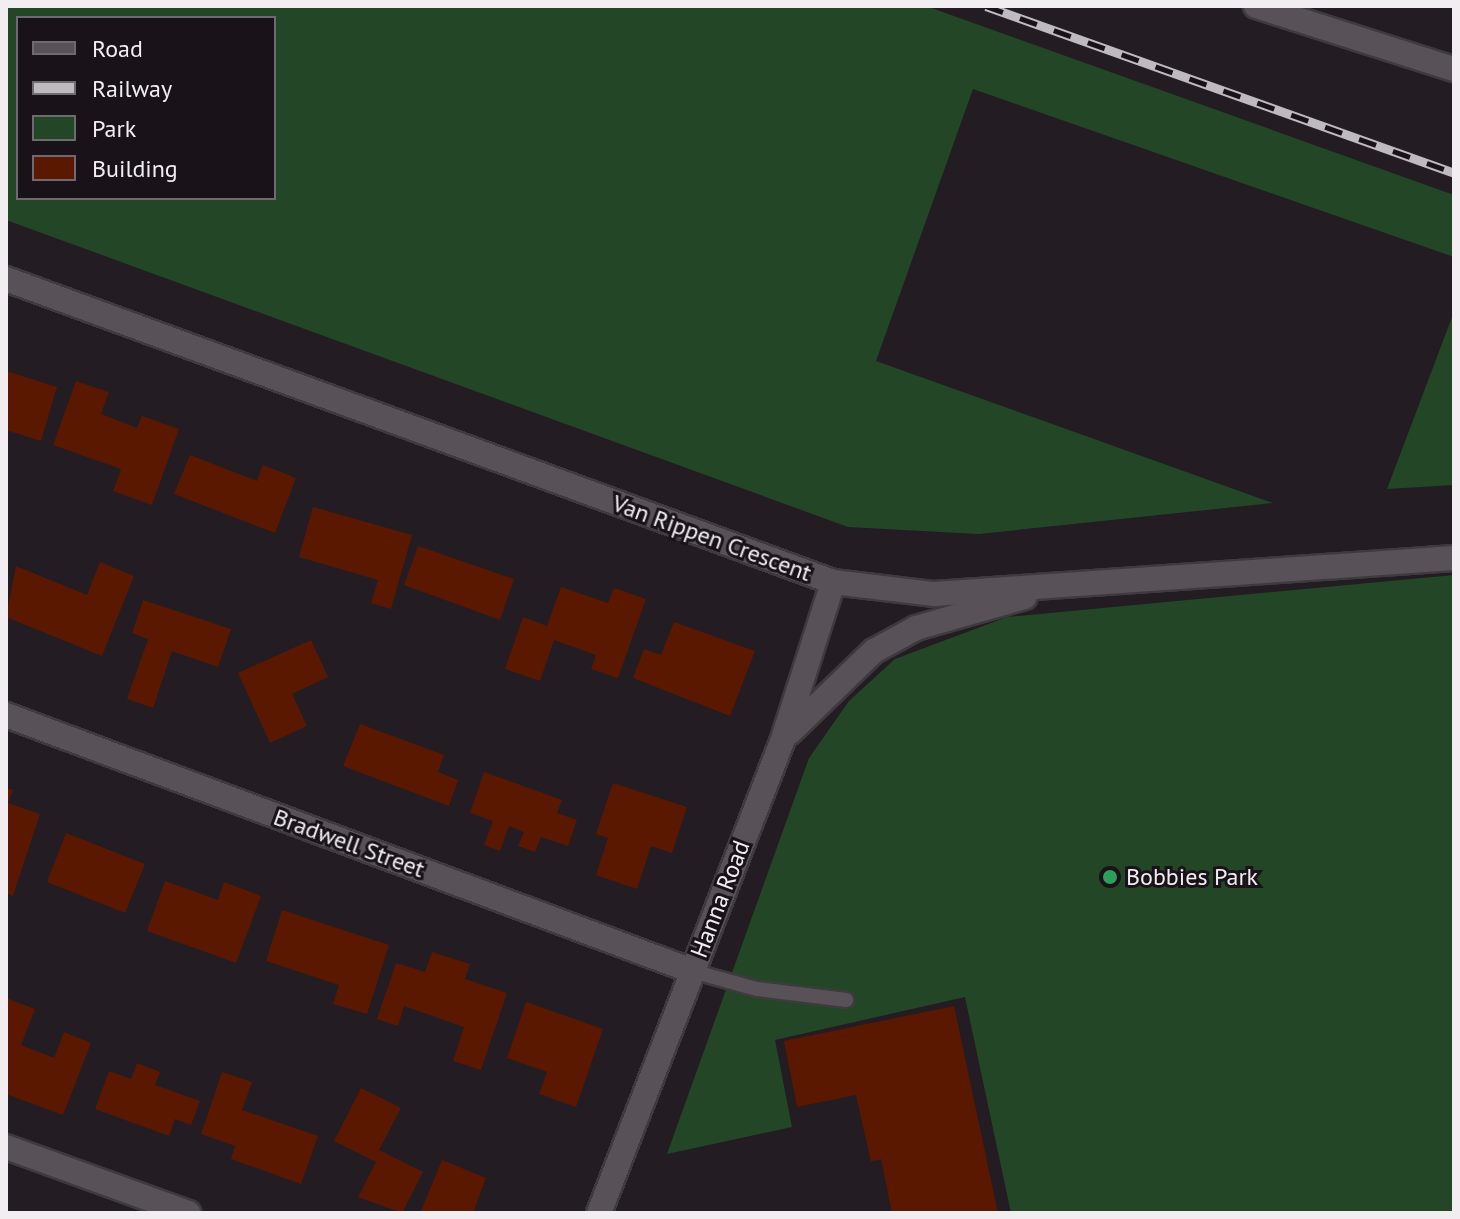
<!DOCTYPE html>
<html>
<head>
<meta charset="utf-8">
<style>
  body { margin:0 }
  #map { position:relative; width:1460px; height:1219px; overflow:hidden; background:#231c23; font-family:"PT Sans",sans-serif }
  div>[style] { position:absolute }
  .green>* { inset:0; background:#234627 }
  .building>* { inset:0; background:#5a1801 }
  .roads { filter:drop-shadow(2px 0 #3e3a3e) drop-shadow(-2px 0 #3e3a3e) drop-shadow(0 2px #3e3a3e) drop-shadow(0 -2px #3e3a3e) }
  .lane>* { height:14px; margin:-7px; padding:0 7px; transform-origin:7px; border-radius:7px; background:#585158 }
  .street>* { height:24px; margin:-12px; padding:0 12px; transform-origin:12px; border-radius:12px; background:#585158 }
  .rail>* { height:9px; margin-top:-4.5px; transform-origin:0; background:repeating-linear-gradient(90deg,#191319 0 18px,#bfbabf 0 36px); box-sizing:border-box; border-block:2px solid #bfbabf }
  .dots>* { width:22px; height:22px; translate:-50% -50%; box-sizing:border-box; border:4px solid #191319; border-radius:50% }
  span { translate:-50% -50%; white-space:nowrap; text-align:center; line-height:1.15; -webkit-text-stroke:6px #191319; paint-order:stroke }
  .street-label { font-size:24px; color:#f1edf1 }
  .poi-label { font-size:24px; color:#f1edf1 }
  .left { translate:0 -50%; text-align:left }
  .frame { position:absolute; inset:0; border:8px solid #f1edf1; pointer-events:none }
  .legend { position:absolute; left:16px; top:16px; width:260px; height:184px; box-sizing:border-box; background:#191319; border:2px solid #6f6a6f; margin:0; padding:10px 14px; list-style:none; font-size:24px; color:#f1edf1 }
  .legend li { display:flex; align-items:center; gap:16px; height:40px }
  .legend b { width:40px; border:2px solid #6f6a6f }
</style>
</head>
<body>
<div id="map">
  <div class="green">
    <i style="clip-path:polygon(evenodd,6px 6px,926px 6px,1454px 195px,1454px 257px,973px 89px,876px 361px,1273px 503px,979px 534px,848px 527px,6px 220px,6px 6px,18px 18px,274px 18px,274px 198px,18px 198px,18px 18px)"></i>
    <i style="clip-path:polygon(1454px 312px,1454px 485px,1387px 489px)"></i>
    <i style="clip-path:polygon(1454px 575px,1454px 1213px,1011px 1213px,965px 997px,775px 1040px,792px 1127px,667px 1154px,809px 758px,849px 701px,895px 659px,1007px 617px)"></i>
  </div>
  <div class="building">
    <i style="clip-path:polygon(6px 371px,57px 387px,41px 441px,6px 430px)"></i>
    <i style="clip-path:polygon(76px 381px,109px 392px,101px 414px,137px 428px,142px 416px,179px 429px,152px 505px,113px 491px,121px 469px,53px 445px)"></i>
    <i style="clip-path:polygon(190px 455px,257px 481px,263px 465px,296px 478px,275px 533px,174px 494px)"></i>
    <i style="clip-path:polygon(313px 507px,412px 535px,391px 609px,371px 603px,378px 580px,299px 557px)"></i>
    <i style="clip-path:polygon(418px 546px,514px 579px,500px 620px,404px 585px)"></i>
    <i style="clip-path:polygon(100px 562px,134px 576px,102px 656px,6px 617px,16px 566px,87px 595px)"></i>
    <i style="clip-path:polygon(561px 587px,608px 603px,614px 588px,646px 599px,618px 678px,591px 669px,596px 655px,554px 640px,540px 681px,505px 669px,523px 617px,547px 626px)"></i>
    <i style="clip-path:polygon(143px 600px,231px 629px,218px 667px,172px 651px,153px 708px,127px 699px,148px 639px,132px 633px)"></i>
    <i style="clip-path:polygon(674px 622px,755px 651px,730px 716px,633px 678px,644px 649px,661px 655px)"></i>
    <i style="clip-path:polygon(311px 640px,328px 677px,292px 694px,307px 726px,270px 743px,238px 673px)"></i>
    <i style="clip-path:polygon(360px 724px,444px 755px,438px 772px,458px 780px,449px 806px,343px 766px)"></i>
    <i style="clip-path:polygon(484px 772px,562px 800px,557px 813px,577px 820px,568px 846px,541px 837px,535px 852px,518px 846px,524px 832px,509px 826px,500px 851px,484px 845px,493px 821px,470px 813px)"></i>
    <i style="clip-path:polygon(613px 783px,687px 807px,672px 853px,651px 846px,637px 889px,596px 875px,608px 838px,596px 834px)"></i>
    <i style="clip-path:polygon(6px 788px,13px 790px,8px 803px,40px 814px,13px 896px,6px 893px)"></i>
    <i style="clip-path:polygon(66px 833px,145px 864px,125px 913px,47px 882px)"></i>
    <i style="clip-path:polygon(165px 881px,218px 900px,224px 882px,261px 896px,236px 963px,147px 931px)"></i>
    <i style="clip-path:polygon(282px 910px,389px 945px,367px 1014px,333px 1004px,339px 985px,266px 961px)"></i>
    <i style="clip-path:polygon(432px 952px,470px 964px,465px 979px,507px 993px,481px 1070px,453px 1061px,464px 1027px,404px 1006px,398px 1026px,377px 1019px,396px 963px,425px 972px)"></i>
    <i style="clip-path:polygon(6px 998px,35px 1009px,21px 1045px,54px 1058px,64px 1032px,91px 1043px,63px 1115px,6px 1094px)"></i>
    <i style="clip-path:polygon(526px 1002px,603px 1029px,576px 1107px,539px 1094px,547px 1072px,507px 1058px)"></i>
    <i style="clip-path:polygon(954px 1006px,998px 1213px,892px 1213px,881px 1159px,871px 1162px,856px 1095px,797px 1107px,784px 1041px)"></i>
    <i style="clip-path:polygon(137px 1063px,160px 1072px,155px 1085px,200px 1101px,191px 1125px,175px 1119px,169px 1136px,95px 1109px,109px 1071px,131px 1079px)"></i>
    <i style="clip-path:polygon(222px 1072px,252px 1082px,242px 1110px,318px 1136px,301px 1184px,231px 1159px,235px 1146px,201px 1134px)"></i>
    <i style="clip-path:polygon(361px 1088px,401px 1108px,379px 1150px,423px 1172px,402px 1213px,358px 1197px,376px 1162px,334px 1141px)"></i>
    <i style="clip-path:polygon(442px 1160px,486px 1178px,473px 1213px,420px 1213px)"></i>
  </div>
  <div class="roads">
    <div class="lane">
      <i style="left:692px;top:971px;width:67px;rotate:15.5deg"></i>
      <i style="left:757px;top:989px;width:90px;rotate:7deg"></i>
    </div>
    <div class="street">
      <i style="left:1256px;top:6px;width:208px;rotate:17.7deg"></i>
      <i style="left:6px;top:279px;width:881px;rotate:20.12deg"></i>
      <i style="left:833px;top:582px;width:102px;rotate:6.8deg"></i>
      <i style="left:934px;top:594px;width:521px;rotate:-3.96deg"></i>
      <i style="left:6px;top:715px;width:732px;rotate:20.46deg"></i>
      <i style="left:790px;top:732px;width:117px;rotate:-44deg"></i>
      <i style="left:874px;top:651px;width:48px;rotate:-28.7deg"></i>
      <i style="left:916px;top:628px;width:113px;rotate:-15.9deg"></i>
      <i style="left:6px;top:1147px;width:194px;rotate:19.9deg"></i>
      <i style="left:599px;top:1213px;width:508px;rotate:-68.78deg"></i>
      <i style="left:783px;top:739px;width:165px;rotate:-72.3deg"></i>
    </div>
  </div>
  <div class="rail">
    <i style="left:986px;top:6px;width:497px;rotate:19.6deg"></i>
  </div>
  <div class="dots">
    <i style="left:1110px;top:877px;background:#2e9e5b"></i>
  </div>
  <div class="street-label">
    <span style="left:712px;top:538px;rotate:20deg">Van Rippen Crescent</span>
    <span style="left:349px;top:843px;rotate:20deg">Bradwell Street</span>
    <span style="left:720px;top:899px;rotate:-69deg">Hanna Road</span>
  </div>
  <div class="poi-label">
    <span class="left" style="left:1126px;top:877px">Bobbies Park</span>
  </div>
  <div class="frame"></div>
  <ul class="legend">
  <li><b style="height:10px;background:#585158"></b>Road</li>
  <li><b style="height:10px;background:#bfbabf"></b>Railway</li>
  <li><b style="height:22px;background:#234627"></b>Park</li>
  <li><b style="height:22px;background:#5a1801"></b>Building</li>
  </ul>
</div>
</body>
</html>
